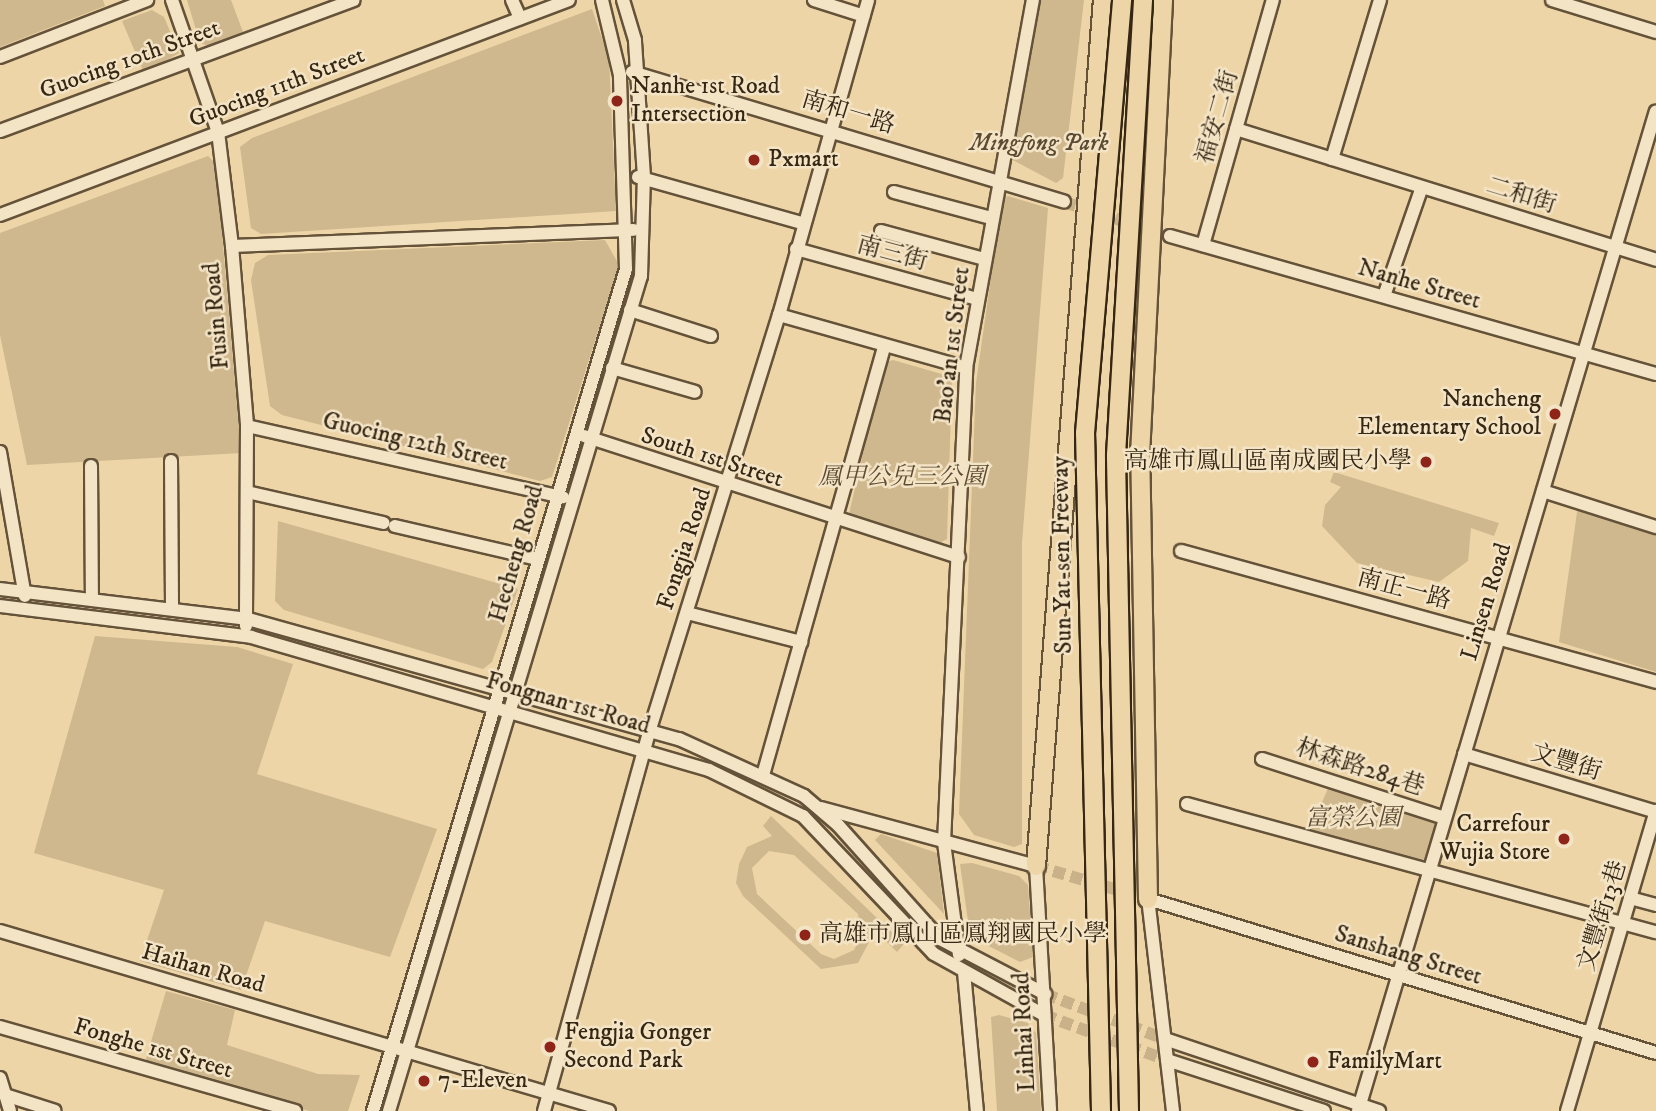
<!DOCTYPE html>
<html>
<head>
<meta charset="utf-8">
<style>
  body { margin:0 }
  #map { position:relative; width:1656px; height:1111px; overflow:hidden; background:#eed5a7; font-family:"IM FELL DW Pica","Noto Serif TC",serif }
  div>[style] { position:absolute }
  .green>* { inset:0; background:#cfb78e }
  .minor-tunnel>* { height:12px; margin-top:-6px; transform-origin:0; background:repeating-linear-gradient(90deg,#c9b28a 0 12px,transparent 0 18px) }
  .roads { filter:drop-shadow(2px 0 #645239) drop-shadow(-2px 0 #645239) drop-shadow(0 2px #645239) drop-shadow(0 -2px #645239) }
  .minor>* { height:12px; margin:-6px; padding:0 6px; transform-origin:6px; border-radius:6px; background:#f4e4c6 }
  .highway>* { height:18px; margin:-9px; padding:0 9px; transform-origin:9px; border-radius:9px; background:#eed5a7 }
  .bridges { filter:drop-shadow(2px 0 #362714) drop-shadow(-2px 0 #362714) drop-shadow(0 2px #362714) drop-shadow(0 -2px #362714) }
  .highway-bridge>* { height:18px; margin:-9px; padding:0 9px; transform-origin:9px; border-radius:9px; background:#eed5a7 }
  .dots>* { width:19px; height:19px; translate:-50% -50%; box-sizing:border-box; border:4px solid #f4e4c6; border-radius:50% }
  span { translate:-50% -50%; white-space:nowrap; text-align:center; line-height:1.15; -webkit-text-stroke:5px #f4e4c6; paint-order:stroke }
  .street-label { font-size:24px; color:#362714 }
  .poi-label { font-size:24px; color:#362714 }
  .left { translate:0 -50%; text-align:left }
  .right { translate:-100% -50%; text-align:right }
  .park-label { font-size:24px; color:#5c4b32; font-style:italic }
</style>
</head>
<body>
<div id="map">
  <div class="green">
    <i style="clip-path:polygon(0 0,103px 0,105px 6px,0 47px)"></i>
    <i style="clip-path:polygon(231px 0,243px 32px,209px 46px,200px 43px,187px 0)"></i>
    <i style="clip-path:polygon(1035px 0,1084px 0,1063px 178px,1056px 183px,1009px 158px)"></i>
    <i style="clip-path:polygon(592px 9px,609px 59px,616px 211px,261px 234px,251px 228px,240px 147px,252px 138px)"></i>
    <i style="clip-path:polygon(152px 10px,164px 17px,179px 53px,144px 73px,122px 21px)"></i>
    <i style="clip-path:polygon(208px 156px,216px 164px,241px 453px,27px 465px,0 335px,0 233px)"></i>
    <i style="clip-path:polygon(1008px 196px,1048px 208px,1022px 543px,1022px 844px,1014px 847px,974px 835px,959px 814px,976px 383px,1002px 200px)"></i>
    <i style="clip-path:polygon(605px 240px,619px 265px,552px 477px,540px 481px,282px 415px,270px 406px,251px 280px,255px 263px,268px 255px)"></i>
    <i style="clip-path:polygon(893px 360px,952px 377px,947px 539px,938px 544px,849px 514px,884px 363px)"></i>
    <i style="clip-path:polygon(1334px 472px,1499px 523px,1494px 536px,1471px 528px,1468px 561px,1439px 582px,1357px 563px,1322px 526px,1325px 505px,1341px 487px,1330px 482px)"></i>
    <i style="clip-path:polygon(1578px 505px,1656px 530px,1656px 672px,1559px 642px)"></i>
    <i style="clip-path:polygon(278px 521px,518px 589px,492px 662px,483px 669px,284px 610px,275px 601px)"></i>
    <i style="clip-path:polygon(95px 636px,237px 647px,293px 664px,257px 774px,437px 829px,390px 957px,265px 921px,241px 990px,140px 961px,164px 890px,34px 853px)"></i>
    <i style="clip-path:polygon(1329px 786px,1437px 820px,1425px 860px,1308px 835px)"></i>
    <i style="clip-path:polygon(evenodd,771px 816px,904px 944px,897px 952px,875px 931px,858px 963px,821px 969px,743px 896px,736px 883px,739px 864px,747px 847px,772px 836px,763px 826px,771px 816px,769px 851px,794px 855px,858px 914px,862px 934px,854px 950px,834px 959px,821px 954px,757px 894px,752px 868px,769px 851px)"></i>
    <i style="clip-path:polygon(881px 834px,937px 853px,944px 914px,875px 840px)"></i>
    <i style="clip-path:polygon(972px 863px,1019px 876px,1028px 885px,1033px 957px,1020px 962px,977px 940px,969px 928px,960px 864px)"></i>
    <i style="clip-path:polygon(166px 991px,235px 1010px,227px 1045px,318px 1074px,360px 1075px,348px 1111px,309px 1111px,145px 1062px)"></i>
    <i style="clip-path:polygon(999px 1015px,1028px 1023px,1036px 1033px,1041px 1111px,997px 1111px,991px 1017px)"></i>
  </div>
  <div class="minor-tunnel">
    <i style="left:1064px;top:202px;width:111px;rotate:17.8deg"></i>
    <i style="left:1036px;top:866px;width:117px;rotate:16.4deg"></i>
    <i style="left:1045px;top:994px;width:128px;rotate:20.6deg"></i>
    <i style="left:1044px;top:1015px;width:131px;rotate:20.1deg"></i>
  </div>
  <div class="roads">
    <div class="minor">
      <i style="left:172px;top:0;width:140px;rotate:70.8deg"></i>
      <i style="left:218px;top:132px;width:115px;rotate:83deg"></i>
      <i style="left:232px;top:246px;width:181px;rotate:85.2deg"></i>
      <i style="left:247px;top:426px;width:200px;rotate:90.3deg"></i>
      <i style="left:512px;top:0;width:20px;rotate:66deg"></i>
      <i style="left:814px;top:0;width:52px;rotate:17.7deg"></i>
      <i style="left:1552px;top:0;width:109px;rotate:17.1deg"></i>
      <i style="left:0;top:57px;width:158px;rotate:-21.2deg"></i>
      <i style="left:632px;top:72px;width:451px;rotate:16.7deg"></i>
      <i style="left:1236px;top:129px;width:440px;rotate:17.3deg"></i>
      <i style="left:0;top:131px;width:377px;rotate:-20.3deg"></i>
      <i style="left:1332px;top:159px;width:166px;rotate:-73.2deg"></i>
      <i style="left:638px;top:177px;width:170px;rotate:15.7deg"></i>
      <i style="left:894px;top:192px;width:100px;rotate:15deg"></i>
      <i style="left:0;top:215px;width:608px;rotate:-20.7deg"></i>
      <i style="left:881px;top:231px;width:107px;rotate:15.2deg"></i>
      <i style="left:1170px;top:236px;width:505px;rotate:15.85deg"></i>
      <i style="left:1203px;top:245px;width:255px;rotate:-74.1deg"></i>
      <i style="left:232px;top:246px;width:402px;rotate:-2.3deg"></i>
      <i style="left:796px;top:249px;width:188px;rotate:15.4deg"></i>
      <i style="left:1384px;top:296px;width:115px;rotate:-70.8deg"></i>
      <i style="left:630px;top:310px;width:85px;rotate:17.8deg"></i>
      <i style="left:779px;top:315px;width:194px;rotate:15.8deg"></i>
      <i style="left:612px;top:368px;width:86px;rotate:16.1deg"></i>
      <i style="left:247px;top:426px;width:324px;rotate:12.7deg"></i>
      <i style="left:584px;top:436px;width:394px;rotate:17.9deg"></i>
      <i style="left:0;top:452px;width:146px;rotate:80.2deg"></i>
      <i style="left:171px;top:461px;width:148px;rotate:89.6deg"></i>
      <i style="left:91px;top:466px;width:133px;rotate:89.6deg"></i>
      <i style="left:1543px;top:491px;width:119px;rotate:17.7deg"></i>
      <i style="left:247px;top:492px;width:140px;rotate:12.8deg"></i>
      <i style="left:395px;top:526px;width:147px;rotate:13deg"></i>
      <i style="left:1181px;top:551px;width:493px;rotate:15.4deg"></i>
      <i style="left:0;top:589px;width:250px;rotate:6.9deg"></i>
      <i style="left:248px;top:619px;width:447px;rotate:15.6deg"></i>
      <i style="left:679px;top:739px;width:137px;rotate:24.5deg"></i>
      <i style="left:804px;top:796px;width:45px;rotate:40.5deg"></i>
      <i style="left:838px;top:825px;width:153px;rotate:48.2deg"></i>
      <i style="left:940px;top:939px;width:119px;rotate:27.6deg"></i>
      <i style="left:0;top:606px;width:253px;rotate:7deg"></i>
      <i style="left:251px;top:637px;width:477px;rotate:16.2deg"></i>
      <i style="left:709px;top:770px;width:105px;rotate:26.1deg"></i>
      <i style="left:803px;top:816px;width:190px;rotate:46.5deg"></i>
      <i style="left:934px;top:954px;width:126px;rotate:29deg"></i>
      <i style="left:687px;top:613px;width:118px;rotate:14.3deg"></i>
      <i style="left:1464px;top:754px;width:201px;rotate:16.8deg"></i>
      <i style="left:1262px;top:759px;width:192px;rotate:17.9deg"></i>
      <i style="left:763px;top:775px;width:444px;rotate:-74.2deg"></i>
      <i style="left:1187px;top:804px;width:486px;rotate:15.3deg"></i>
      <i style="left:821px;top:808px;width:223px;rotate:15.1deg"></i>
      <i style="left:1036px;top:866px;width:245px;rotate:86.7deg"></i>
      <i style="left:1630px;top:898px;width:27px;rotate:15deg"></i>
      <i style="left:0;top:931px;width:635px;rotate:16.47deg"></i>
      <i style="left:959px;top:955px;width:114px;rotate:-97.6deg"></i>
      <i style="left:944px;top:842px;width:475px;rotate:-87.3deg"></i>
      <i style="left:966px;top:368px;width:374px;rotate:-79.7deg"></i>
      <i style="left:964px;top:972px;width:140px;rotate:84.7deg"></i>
      <i style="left:0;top:1027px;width:307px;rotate:15.9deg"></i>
      <i style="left:1165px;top:1039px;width:226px;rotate:18.6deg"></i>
      <i style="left:1167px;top:1060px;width:165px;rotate:18deg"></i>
      <i style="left:0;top:1078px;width:34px;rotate:73deg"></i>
      <i style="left:5px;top:1095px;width:52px;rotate:17.7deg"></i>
      <i style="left:373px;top:1111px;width:879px;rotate:-73.28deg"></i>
      <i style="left:626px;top:269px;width:194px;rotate:-91.8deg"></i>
      <i style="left:620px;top:75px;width:77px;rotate:-103.5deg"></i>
      <i style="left:389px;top:1111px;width:872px;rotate:-73.21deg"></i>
      <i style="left:641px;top:276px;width:99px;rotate:-88.3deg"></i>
      <i style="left:644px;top:177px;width:137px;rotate:-93.8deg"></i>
      <i style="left:635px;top:40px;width:42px;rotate:-106.7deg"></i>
      <i style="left:544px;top:1111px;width:396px;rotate:-74.5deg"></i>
      <i style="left:650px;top:729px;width:434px;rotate:-72.7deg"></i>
      <i style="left:779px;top:315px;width:327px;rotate:-74.2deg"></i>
      <i style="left:1173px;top:1111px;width:213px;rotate:-96.7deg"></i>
      <i style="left:1148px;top:899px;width:531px;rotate:16.86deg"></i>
      <i style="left:1358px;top:1111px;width:1043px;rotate:-73.41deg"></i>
      <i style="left:1567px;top:1111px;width:313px;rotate:-73.5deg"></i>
    </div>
    <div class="highway">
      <i style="left:1036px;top:866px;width:869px;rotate:-85.58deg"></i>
      <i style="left:1148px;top:899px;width:444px;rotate:-91deg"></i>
      <i style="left:1140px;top:455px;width:456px;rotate:-87.1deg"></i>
    </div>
  </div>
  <div class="bridges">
    <div class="highway-bridge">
      <i style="left:1101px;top:1111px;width:678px;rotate:-91.35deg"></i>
      <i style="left:1085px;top:433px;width:435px;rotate:-85.1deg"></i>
      <i style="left:1129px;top:1111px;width:656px;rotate:-91.14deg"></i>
      <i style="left:1116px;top:455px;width:456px;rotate:-86.6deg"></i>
    </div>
  </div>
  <div class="dots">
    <i style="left:617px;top:101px;background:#8f2418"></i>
    <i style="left:754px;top:160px;background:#8f2418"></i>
    <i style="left:1555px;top:414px;background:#8f2418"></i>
    <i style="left:1426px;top:462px;background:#8f2418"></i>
    <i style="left:1564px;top:839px;background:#8f2418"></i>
    <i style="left:805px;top:935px;background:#8f2418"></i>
    <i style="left:550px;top:1047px;background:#8f2418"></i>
    <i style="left:1313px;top:1062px;background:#8f2418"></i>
    <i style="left:424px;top:1081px;background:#8f2418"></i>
  </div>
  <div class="street-label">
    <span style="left:130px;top:60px;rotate:-20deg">Guocing 10th Street</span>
    <span style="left:277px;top:88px;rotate:-21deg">Guocing 11th Street</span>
    <span style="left:848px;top:113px;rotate:17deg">南和一路</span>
    <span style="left:1218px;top:117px;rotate:-74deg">福安二街</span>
    <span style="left:1521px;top:196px;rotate:17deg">二和街</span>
    <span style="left:892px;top:254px;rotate:15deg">南三街</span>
    <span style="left:1419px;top:285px;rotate:16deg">Nanhe Street</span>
    <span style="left:217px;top:316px;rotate:-95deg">Fusin Road</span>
    <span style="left:953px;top:345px;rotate:-83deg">Bao'an 1st Street</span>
    <span style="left:415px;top:442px;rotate:13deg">Guocing 12th Street</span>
    <span style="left:712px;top:458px;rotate:18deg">South 1st Street</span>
    <span style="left:685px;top:549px;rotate:-72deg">Fongjia Road</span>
    <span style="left:517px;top:554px;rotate:-74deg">Hecheng Road</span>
    <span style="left:1063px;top:555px;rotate:-91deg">Sun Yat-sen Freeway</span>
    <span style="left:1404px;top:590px;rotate:15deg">南正一路</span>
    <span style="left:1487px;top:602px;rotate:-73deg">Linsen Road</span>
    <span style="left:568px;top:704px;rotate:16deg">Fongnan 1st Road</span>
    <span style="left:1566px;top:763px;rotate:17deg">文豐街</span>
    <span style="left:1360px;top:768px;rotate:18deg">林森路284巷</span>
    <span style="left:1603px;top:916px;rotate:-73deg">文豐街13巷</span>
    <span style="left:1408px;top:956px;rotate:17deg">Sanshang Street</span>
    <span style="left:203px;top:969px;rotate:16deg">Haihan Road</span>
    <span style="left:1025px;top:1032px;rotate:-93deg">Linhai Road</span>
    <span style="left:153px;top:1049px;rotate:16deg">Fonghe 1st Street</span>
  </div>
  <div class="poi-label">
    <span class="left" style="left:631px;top:101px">Nanhe 1st Road<br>Intersection</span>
    <span class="left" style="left:768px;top:160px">Pxmart</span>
    <span class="right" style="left:1541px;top:414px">Nancheng<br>Elementary School</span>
    <span class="right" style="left:1412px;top:462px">高雄市鳳山區南成國民小學</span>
    <span class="right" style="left:1550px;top:839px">Carrefour<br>Wujia Store</span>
    <span class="left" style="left:819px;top:935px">高雄市鳳山區鳳翔國民小學</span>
    <span class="left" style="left:564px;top:1047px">Fengjia Gonger<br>Second Park</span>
    <span class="left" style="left:1327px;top:1062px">FamilyMart</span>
    <span class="left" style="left:438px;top:1081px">7-Eleven</span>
  </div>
  <div class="park-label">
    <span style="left:1039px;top:144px">Mingfong Park</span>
    <span style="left:902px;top:478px">鳳甲公兒三公園</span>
    <span style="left:1353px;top:819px">富榮公園</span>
  </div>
</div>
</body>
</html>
